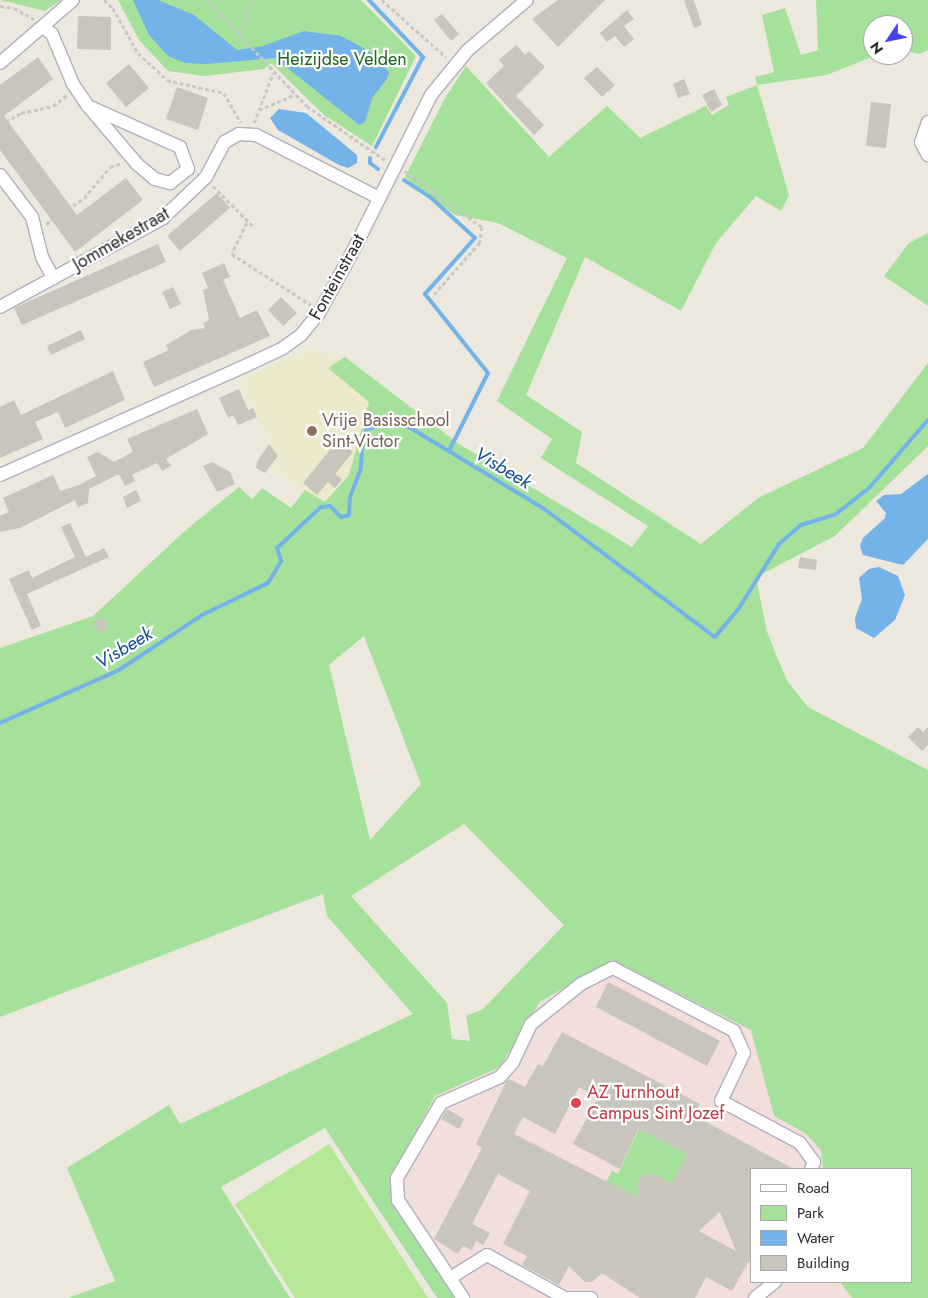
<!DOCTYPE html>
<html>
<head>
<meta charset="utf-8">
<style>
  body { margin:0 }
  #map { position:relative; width:928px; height:1298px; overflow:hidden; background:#ece8dd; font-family:Jost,sans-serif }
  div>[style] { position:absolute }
  .education>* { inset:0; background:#ede9cd }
  .medical>* { inset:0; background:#f2deda }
  .green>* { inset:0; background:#a5e19b }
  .pitch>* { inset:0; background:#b6e897 }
  .water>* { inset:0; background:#73b3ea }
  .stream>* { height:4px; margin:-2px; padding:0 2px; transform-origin:2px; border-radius:2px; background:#73b3ea }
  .building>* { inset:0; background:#c7c5bc }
  .round { border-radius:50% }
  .path>* { height:2.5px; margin-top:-1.25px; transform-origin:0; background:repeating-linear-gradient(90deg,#c8c8c8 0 4px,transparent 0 6.5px) }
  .roads { filter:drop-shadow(1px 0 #b0b0be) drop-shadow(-1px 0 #b0b0be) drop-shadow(0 1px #b0b0be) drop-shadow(0 -1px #b0b0be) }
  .minor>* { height:12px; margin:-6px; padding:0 6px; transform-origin:6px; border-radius:6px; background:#fff }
  .dots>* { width:14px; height:14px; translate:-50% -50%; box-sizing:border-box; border:2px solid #fff; border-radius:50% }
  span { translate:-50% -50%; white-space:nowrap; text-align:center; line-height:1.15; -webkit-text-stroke:4.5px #fff; paint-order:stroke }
  .park-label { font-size:18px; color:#1d651d }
  .street-label { font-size:18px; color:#2a2a2a }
  .education-label { font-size:18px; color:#785e54 }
  .left { translate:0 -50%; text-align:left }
  .health-label { font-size:18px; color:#be3a42 }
  .water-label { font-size:19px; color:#124f97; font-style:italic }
  .legend { position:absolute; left:750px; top:1168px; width:162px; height:115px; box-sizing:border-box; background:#fff; border:1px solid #aaa; margin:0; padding:6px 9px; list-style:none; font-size:15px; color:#2a2a2a }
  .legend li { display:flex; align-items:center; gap:10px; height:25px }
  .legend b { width:25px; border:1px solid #aaa }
  .north { position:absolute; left:863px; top:15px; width:50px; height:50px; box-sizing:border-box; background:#fff; border:1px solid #aaa; border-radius:50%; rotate:236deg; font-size:14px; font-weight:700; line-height:20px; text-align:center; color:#2a2a2a }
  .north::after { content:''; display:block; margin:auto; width:18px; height:22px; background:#4442f4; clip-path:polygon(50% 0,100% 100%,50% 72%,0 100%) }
</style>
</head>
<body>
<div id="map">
  <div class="education">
    <i style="clip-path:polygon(311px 348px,335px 355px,407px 417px,362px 428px,359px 464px,322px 503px,270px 468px,280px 457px,273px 452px,241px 380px)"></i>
  </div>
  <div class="medical">
    <i style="clip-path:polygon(717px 899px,774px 1116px,805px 1133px,821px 1150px,823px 1169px,752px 1169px,752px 1282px,840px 1282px,852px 1298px,437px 1298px,351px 1166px,452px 1039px,471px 1041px)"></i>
  </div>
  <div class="green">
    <i style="clip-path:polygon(0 0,61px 0,45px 11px)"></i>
    <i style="clip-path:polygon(118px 0,361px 0,416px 56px,372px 146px,324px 115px,271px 63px,264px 69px,204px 76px,168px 71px,139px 40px)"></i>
    <i style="clip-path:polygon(evenodd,816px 0,928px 0,928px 50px,919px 54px,903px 50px,903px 25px,873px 25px,876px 55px,827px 75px,757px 85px,789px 195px,781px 211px,756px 196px,716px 243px,681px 311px,585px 257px,526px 395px,582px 432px,576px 463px,701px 544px,758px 498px,863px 448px,928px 363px,928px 446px,835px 536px,756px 577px,767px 632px,787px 681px,808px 707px,928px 770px,928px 1298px,852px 1298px,840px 1282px,912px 1282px,912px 1169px,823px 1169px,821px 1150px,805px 1133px,774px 1116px,751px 1030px,612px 960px,540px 1002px,500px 1067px,435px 1096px,390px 1180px,392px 1200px,455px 1298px,437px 1298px,325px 1128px,221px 1187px,290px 1298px,68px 1298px,115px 1281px,67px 1168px,169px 1105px,180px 1124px,413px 1014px,327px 916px,323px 894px,0 1017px,0 648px,93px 616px,187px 529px,239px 487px,252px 499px,262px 488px,291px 508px,305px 490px,325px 502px,349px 475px,369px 402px,328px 368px,345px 357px,459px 444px,632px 547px,648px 526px,541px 458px,552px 439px,497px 401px,567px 258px,498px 223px,455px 215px,405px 177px,445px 98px,466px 66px,549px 157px,607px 106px,640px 138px,706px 106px,712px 115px,729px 105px,726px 97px,757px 85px,755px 77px,774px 72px,762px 15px,785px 8px,801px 55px,818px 50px,816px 0,364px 636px,421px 784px,370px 840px,329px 665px,364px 636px,816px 0,464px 824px,564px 925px,483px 1009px,466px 1016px,470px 1041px,452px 1039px,447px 1003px,351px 896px,464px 824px)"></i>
    <i style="clip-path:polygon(928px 233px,928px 306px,884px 276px,909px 243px)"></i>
    <i style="clip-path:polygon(643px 1120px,653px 1136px,687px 1154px,672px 1184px,651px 1173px,641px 1177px,638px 1185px,642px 1199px,606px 1182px,612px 1171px,618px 1174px)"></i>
  </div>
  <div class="pitch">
    <i style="clip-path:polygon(329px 1144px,428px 1298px,295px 1298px,235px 1204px)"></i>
  </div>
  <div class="water">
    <i style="clip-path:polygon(133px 0,158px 0,194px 15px,237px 50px,263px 46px,304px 31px,341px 36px,369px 51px,389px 72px,387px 79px,372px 98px,365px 122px,359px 125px,275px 58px,206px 64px,185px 63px,168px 56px,149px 35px)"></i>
    <i style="clip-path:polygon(279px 109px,306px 113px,357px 155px,357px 163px,348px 168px,339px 165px,278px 130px,270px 118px)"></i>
    <i style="clip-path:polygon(928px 474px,928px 539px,903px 565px,863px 555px,860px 546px,863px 538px,885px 518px,886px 513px,876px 501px,884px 495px,901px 494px)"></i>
    <i style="clip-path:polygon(879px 567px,898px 576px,905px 595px,895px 620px,874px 638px,856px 628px,855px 618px,862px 599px,859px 578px,869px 569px)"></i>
  </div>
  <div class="stream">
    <i style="left:369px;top:0;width:79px;rotate:46.5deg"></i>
    <i style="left:423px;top:57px;width:102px;rotate:117.6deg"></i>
    <i style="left:370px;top:158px;width:5px;rotate:90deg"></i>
    <i style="left:370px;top:163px;width:10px;rotate:37deg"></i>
    <i style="left:404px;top:180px;width:30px;rotate:33deg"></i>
    <i style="left:429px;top:196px;width:62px;rotate:42.4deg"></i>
    <i style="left:475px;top:238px;width:75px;rotate:131.8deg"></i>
    <i style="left:425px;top:294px;width:101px;rotate:51.4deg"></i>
    <i style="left:488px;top:373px;width:85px;rotate:116.6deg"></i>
    <i style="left:0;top:723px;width:130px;rotate:-24deg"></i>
    <i style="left:119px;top:670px;width:100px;rotate:-33.5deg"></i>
    <i style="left:202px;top:615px;width:73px;rotate:-25.9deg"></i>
    <i style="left:268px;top:583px;width:26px;rotate:-59deg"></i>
    <i style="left:281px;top:561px;width:14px;rotate:-107deg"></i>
    <i style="left:277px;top:548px;width:60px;rotate:-43deg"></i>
    <i style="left:321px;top:507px;width:9px;rotate:-6deg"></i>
    <i style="left:330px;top:506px;width:16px;rotate:45deg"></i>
    <i style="left:341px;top:517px;width:8px;rotate:-14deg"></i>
    <i style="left:349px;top:515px;width:18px;rotate:-87deg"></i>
    <i style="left:350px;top:497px;width:30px;rotate:-69deg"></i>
    <i style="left:361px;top:469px;width:27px;rotate:-88deg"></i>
    <i style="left:362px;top:442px;width:14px;rotate:-69deg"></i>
    <i style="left:367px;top:429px;width:25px;rotate:-14deg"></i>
    <i style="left:391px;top:423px;width:18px;rotate:13deg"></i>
    <i style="left:409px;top:427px;width:157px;rotate:31.2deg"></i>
    <i style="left:543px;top:508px;width:215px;rotate:36.9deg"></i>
    <i style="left:715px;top:637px;width:38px;rotate:-50deg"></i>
    <i style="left:739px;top:608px;width:75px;rotate:-58deg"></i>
    <i style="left:779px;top:544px;width:29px;rotate:-41deg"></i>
    <i style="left:801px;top:525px;width:37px;rotate:-17deg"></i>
    <i style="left:836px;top:514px;width:42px;rotate:-38.2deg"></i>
    <i style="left:869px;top:488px;width:90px;rotate:-49.1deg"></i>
  </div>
  <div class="building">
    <i style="clip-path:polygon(558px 0,605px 0,558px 47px,532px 19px)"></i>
    <i style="clip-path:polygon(684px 0,694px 0,702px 25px,694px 28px)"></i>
    <i style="clip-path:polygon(627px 10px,634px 19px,624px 26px,634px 39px,624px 47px,615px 36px,607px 42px,600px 33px)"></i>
    <i style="clip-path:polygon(442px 14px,459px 34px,451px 41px,434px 20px)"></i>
    <i style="clip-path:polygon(78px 16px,111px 17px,111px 50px,77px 49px)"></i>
    <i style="clip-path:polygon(516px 45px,525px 55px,529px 51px,545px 67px,516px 96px,544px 125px,534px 135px,486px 83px,504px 66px,499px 60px)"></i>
    <i style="clip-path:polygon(38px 57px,53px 79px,4px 116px,77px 215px,126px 178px,143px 200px,75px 252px,0 150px,0 85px)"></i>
    <i style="clip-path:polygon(129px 64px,149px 88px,126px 107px,106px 83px)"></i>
    <i style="clip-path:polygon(597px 67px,615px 85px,602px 97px,584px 78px)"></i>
    <i style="clip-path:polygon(684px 79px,690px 94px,678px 98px,673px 84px)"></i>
    <i style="clip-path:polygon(177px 87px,208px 98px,198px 130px,166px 119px)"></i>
    <i style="clip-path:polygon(714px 89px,722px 105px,711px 112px,702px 95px)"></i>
    <i style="clip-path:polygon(871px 102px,891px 104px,886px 148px,866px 146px)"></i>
    <i style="clip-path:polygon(217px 193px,230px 208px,180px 251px,167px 236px)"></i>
    <i style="clip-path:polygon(158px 244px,166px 262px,22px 325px,14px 308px)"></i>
    <i style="clip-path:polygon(224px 263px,230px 277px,223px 280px,240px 318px,257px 310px,270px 336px,154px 387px,143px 362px,169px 350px,166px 345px,191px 330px,205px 328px,203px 323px,209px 320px,203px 290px,208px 288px,202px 273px)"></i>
    <i style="clip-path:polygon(173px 287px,181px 304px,170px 309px,162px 292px)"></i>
    <i style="clip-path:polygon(281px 297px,297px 313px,283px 326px,268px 310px)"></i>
    <i style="clip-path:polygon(81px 330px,85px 339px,51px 355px,47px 346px)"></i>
    <i style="clip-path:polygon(113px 371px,125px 400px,65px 428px,58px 412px,35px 422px,43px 439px,0 458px,0 407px,14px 400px,21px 415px)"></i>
    <i style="clip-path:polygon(239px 389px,248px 410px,253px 408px,257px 417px,238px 425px,233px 415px,228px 418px,219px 398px)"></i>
    <i style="clip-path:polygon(197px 409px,208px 434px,166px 459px,171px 466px,162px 471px,157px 463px,132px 475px,135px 481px,125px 486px,119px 474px,89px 489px,88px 503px,78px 507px,75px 500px,20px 528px,0 532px,0 516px,9px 512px,3px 498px,53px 475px,60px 491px,79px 485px,96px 476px,87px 457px,98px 452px,114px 462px,133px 452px,127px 439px)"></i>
    <i style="clip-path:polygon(338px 440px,353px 452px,335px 474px,342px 479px,335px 488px,328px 482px,317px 495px,303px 483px)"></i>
    <i style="clip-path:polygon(269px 444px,278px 456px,265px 473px,256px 468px,257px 462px)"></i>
    <i style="clip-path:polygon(212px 462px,230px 472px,235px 484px,217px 492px,203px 466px)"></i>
    <i style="clip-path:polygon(136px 490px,141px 501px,127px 508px,123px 497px)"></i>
    <i style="clip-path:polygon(70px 523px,86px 557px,104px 548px,109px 557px,27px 594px,41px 626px,32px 630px,9px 579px,29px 570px,32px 578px,75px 557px,61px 527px)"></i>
    <i style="clip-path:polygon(800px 557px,817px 560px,816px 570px,798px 568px)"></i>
    <i class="round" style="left:94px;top:618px;width:14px;height:14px"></i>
    <i style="clip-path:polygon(918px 727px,923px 732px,928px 727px,928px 745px,922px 751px,908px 737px)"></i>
    <i style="clip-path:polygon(608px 982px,720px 1041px,707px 1066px,596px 1007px)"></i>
    <i style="clip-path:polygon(evenodd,562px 1032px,700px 1104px,693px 1115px,794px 1169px,752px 1169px,752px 1264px,748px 1262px,732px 1291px,706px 1277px,695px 1298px,640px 1298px,602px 1273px,592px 1282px,585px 1282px,569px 1266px,559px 1285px,522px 1265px,527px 1256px,503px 1244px,530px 1191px,498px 1174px,472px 1224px,490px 1233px,483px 1245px,476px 1241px,472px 1250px,463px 1246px,458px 1254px,434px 1239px,482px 1148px,476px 1144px,506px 1082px,509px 1079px,525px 1087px,538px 1064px,543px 1066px,562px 1032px,579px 1087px,598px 1097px,573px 1144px,620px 1169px,638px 1129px,687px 1154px,672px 1183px,651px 1173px,643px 1175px,638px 1182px,637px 1197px,514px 1134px,523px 1117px,555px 1134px,579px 1087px,562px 1032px,720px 1212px,736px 1251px,699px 1231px,720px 1212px)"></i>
    <i style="clip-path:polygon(447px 1109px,464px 1119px,459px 1129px,441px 1119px)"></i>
  </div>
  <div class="path">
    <i style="left:104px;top:0;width:12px;rotate:42deg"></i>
    <i style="left:113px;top:8px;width:51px;rotate:60.9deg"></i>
    <i style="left:138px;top:53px;width:40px;rotate:43deg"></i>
    <i style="left:167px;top:80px;width:58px;rotate:12.8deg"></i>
    <i style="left:224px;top:93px;width:34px;rotate:60deg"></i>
    <i style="left:207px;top:0;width:146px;rotate:46.7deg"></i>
    <i style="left:307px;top:106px;width:95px;rotate:34.7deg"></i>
    <i style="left:382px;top:0;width:86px;rotate:41.7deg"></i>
    <i style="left:0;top:6px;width:14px;rotate:8deg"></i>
    <i style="left:14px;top:8px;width:23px;rotate:29deg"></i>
    <i style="left:240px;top:37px;width:39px;rotate:-72deg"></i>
    <i style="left:259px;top:110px;width:39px;rotate:-23deg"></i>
    <i style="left:254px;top:123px;width:53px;rotate:-69.2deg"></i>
    <i style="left:0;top:125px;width:24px;rotate:-30deg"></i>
    <i style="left:21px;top:113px;width:33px;rotate:-12deg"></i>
    <i style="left:53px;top:106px;width:18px;rotate:-38deg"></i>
    <i style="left:405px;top:171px;width:95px;rotate:36deg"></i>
    <i style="left:482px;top:227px;width:16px;rotate:97deg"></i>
    <i style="left:480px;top:243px;width:71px;rotate:131.6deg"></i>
    <i style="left:213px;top:186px;width:58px;rotate:45deg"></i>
    <i style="left:247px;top:223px;width:34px;rotate:116deg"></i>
    <i style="left:232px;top:254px;width:94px;rotate:32.8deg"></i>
    <i style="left:46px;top:224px;width:46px;rotate:-34.4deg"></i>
    <i style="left:84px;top:198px;width:40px;rotate:-50deg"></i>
    <i style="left:110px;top:167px;width:13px;rotate:-18deg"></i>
  </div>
  <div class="roads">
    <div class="minor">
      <i style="left:44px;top:28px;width:10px;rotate:37deg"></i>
      <i style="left:52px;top:34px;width:54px;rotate:67.2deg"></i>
      <i style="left:73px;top:84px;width:27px;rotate:56deg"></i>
      <i style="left:88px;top:106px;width:76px;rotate:49.8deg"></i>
      <i style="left:137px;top:164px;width:23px;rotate:40deg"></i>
      <i style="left:155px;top:179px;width:16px;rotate:15deg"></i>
      <i style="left:170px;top:183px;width:23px;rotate:-38deg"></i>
      <i style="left:188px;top:169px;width:23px;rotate:-110deg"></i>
      <i style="left:180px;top:147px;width:101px;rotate:-156deg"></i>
      <i style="left:0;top:63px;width:96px;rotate:-40.8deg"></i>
      <i style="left:928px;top:122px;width:21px;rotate:109deg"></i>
      <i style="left:921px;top:142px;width:15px;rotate:62deg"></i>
      <i style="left:0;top:175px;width:53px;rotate:52.7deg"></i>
      <i style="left:32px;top:217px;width:41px;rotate:76deg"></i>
      <i style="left:42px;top:257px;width:24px;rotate:62deg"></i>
      <i style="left:0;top:307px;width:186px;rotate:-28.6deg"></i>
      <i style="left:163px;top:218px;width:59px;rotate:-43.6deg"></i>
      <i style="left:206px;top:177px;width:40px;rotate:-62deg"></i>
      <i style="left:225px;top:142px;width:16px;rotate:-30deg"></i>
      <i style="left:239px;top:134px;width:17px;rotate:3deg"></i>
      <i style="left:256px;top:135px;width:138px;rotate:27.1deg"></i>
      <i style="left:0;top:475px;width:270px;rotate:-24deg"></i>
      <i style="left:247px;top:365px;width:40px;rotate:-25deg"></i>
      <i style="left:283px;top:348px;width:22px;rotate:-36deg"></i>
      <i style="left:301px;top:335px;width:28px;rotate:-51deg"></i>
      <i style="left:319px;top:313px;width:68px;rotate:-61.2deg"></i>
      <i style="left:352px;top:253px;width:177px;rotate:-63.4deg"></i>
      <i style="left:431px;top:95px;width:58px;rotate:-50.6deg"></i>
      <i style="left:468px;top:50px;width:77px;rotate:-40.3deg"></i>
      <i style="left:450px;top:1278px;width:24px;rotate:57deg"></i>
      <i style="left:565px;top:1298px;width:89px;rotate:-151.1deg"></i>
      <i style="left:487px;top:1255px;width:44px;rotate:148.1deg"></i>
      <i style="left:450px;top:1278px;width:94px;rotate:-123.7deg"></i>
      <i style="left:398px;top:1200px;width:22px;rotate:-93deg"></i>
      <i style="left:397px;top:1178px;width:87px;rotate:-59.6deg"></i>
      <i style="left:441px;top:1103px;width:64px;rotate:-23.8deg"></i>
      <i style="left:500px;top:1077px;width:20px;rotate:-49deg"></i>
      <i style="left:513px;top:1062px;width:42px;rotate:-64.7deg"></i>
      <i style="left:531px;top:1024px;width:64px;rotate:-38.7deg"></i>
      <i style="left:581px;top:984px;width:36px;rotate:-27deg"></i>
      <i style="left:613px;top:968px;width:136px;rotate:27.5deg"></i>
      <i style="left:734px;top:1031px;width:24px;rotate:66deg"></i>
      <i style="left:744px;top:1053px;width:53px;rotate:115.6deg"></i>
      <i style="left:721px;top:1101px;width:89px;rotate:28deg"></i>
      <i style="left:800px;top:1143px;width:24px;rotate:54deg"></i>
      <i style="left:814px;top:1162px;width:8px;rotate:113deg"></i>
      <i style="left:570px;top:1298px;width:21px"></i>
      <i style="left:755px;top:1298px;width:26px;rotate:-39deg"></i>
    </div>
  </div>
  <div class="dots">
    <i style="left:312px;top:431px;background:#8d6e63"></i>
    <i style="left:576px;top:1103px;background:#e0444e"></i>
  </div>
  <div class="park-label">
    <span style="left:342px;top:59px">Heizijdse Velden</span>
  </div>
  <div class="street-label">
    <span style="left:121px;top:239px;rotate:-30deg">Jommekestraat</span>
    <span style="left:337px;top:277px;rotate:-61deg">Fonteinstraat</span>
  </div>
  <div class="education-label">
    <span class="left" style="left:322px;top:431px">Vrije Basisschool<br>Sint-Victor</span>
  </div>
  <div class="health-label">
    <span class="left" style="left:587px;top:1103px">AZ Turnhout<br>Campus Sint Jozef</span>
  </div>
  <div class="water-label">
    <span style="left:503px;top:468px;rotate:31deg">Visbeek</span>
    <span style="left:124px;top:648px;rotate:-31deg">Visbeek</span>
  </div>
  <ul class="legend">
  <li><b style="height:6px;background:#fff"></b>Road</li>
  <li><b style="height:14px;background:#a5e19b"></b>Park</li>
  <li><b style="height:14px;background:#73b3ea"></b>Water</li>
  <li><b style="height:14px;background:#c7c5bc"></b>Building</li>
  </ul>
  <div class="north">N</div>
</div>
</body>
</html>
